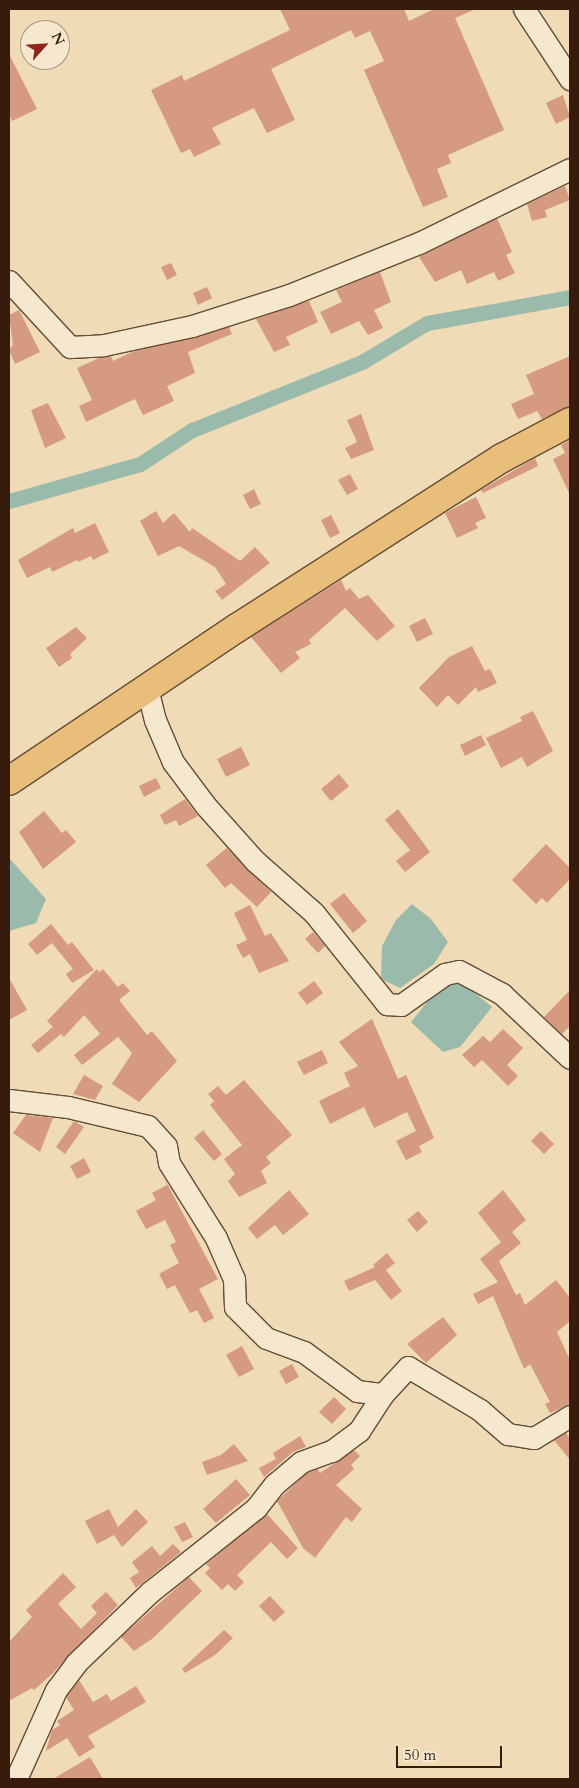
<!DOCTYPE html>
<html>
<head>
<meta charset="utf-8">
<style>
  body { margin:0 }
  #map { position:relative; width:579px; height:1788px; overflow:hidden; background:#efdbb5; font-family:Cardo,serif }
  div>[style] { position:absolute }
  .water>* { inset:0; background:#9abbab }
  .canal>* { height:15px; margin:-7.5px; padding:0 7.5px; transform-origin:7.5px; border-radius:7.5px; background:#9abbab }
  .building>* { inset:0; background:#d59a7f }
  .roads { filter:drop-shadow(1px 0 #654b36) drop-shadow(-1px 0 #654b36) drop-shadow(0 1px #654b36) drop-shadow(0 -1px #654b36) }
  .minor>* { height:21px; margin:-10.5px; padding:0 10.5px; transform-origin:10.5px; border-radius:10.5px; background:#f5e8cf }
  .major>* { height:28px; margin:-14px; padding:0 14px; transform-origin:14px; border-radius:14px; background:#e8be7a }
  span { translate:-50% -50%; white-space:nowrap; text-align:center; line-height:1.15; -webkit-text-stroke:4.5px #f5e8cf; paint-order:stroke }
  .frame { position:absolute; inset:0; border:10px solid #371b0c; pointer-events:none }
  .north { position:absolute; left:20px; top:20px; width:50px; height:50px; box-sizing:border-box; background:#f5e8cf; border:1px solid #a99681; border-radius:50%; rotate:64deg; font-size:14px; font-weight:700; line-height:20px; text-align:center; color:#371b0c }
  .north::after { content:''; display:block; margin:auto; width:18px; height:22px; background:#8f2418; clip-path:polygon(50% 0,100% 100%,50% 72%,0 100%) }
  .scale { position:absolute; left:396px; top:1746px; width:106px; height:22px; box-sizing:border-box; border:2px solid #371b0c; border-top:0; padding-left:6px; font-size:15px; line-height:18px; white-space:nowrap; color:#371b0c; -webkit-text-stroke:4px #f5e8cf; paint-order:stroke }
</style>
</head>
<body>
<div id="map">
  <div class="water">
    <i style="clip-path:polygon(9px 858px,46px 899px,36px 923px,9px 931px)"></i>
    <i style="clip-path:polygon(412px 904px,431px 919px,448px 942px,434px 964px,400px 988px,381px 979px,382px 946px,396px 920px)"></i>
    <i style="clip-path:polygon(452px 980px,464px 984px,492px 1007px,460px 1047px,443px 1052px,411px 1022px,433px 995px)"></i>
  </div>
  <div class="canal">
    <i style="left:9px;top:501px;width:136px;rotate:-15.8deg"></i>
    <i style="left:140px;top:464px;width:62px;rotate:-33.2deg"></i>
    <i style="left:192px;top:430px;width:183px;rotate:-21.8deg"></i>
    <i style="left:362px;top:362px;width:76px;rotate:-31deg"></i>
    <i style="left:427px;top:323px;width:145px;rotate:-10.3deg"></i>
  </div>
  <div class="building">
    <i style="clip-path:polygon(280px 9px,404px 9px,409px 21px,434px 9px,476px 9px,455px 18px,504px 130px,448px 155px,451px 163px,437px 169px,448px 197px,423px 207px,364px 70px,384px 61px,370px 31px,355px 38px,351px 30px,271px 69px,295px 120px,267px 133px,254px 108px,212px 128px,221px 144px,194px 157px,190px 149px,181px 153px,151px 90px,182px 75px,184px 81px,290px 30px)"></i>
    <i style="clip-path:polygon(9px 54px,37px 109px,12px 121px,9px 113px)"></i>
    <i style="clip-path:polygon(563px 95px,570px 117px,556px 124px,546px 103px)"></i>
    <i style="clip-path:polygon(565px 186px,570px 200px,545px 210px,547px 217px,532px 221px,527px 204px)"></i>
    <i style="clip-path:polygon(497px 218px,512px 252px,506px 255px,515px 273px,498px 281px,494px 272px,467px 284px,461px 270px,435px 282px,419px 257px)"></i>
    <i style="clip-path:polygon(171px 263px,177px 275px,167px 280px,161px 267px)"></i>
    <i style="clip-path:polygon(380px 272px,391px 302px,374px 310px,383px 328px,368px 335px,359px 321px,331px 334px,320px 312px,342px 302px,336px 290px)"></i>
    <i style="clip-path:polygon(207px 287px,212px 298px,198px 305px,193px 293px)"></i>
    <i style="clip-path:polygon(309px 301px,318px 322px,286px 337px,290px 345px,274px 352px,256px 319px)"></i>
    <i style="clip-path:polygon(19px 310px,40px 352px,15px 364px,9px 350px,13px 345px,9px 315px)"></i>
    <i style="clip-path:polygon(229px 327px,232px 334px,188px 352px,195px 373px,167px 386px,174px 401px,143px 415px,135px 399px,86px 422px,79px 406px,92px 400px,77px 368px,99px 358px,111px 356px,113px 361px,132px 352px)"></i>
    <i style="clip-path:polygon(570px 356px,570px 406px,542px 419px,537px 411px,518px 419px,511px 404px,534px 394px,526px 375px)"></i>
    <i style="clip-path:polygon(48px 403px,66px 438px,45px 448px,31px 410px)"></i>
    <i style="clip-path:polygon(361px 414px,374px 450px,351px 459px,345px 448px,357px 442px,347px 420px)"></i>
    <i style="clip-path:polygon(570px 440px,570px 495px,553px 459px,565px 453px,561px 445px)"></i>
    <i style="clip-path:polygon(535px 458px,538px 466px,483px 493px,481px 490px)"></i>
    <i style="clip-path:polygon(350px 474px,358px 489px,347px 495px,338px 480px)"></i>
    <i style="clip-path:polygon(254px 489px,261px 504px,250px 509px,243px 495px)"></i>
    <i style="clip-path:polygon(476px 497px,486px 518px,475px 523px,478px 528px,457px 538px,445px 513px)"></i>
    <i style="clip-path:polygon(156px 511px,163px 523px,174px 513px,190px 532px,192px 528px,240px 561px,255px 547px,270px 563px,222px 600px,215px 591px,226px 584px,215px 567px,179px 546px,158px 556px,140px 521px)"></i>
    <i style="clip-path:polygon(331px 515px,340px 533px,330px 538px,321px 520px)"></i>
    <i style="clip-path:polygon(95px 523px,109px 552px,93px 560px,91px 556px,78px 562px,77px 560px,52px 572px,50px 567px,27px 578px,18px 560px,73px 528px,75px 533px)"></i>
    <i style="clip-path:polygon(341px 580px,346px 591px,350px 588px,359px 599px,368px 595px,395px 626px,377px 641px,345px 608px,309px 640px,311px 644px,295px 652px,300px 658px,281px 673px,251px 637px)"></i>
    <i style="clip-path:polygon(425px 618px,433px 634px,417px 642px,409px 626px)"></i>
    <i style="clip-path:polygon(76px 627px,87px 638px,70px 654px,72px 658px,59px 667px,46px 648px)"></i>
    <i style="clip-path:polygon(472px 646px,485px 671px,490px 669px,497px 683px,478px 692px,476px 687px,458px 705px,448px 695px,437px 707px,419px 688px,449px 657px)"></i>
    <i style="clip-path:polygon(533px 711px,553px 751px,527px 767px,522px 757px,501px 768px,486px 738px,522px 721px,520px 717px)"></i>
    <i style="clip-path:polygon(481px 735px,486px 745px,465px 756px,460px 745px)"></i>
    <i style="clip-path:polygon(241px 747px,250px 765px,226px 777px,217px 759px)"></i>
    <i style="clip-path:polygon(339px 774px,349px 786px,331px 801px,321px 789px)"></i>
    <i style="clip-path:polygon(156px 778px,161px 788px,144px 797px,139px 786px)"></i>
    <i style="clip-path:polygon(185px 799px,198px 816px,179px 826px,176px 820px,165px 825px,160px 815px)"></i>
    <i style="clip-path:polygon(398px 809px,430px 852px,405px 872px,396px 861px,410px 850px,385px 820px)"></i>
    <i style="clip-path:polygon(44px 811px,62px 833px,66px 830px,76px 842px,43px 869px,19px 832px)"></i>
    <i style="clip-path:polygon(546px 844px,570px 868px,570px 879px,547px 903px,542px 898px,536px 904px,512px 880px)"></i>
    <i style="clip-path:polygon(227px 848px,271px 892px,257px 907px,231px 883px,225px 888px,206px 865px)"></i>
    <i style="clip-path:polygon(344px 893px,367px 921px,353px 933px,330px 904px)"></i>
    <i style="clip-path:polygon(250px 905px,265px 936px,271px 933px,289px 961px,259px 973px,250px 954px,243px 958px,236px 945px,247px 940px,234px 913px)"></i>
    <i style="clip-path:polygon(51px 924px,68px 945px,72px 942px,94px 970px,72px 983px,66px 974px,73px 969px,52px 943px,37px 955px,28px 944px)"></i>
    <i style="clip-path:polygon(313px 932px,325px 946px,318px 953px,305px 939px)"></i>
    <i style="clip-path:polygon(97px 969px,99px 972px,103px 969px,118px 987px,123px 983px,130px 991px,119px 1000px,147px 1035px,152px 1031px,177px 1061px,139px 1102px,112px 1084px,132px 1053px,118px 1037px,82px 1065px,74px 1055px,100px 1034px,84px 1015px,64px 1037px,61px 1034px,38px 1053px,31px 1045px,53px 1027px,47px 1021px)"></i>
    <i style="clip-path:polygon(9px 978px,27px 1010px,9px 1020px)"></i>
    <i style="clip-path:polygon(314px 981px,323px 993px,307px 1005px,298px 993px)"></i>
    <i style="clip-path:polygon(570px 990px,570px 1026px,562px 1034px,544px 1017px)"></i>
    <i style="clip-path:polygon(372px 1019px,398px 1079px,406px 1075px,434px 1138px,419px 1146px,422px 1152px,406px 1160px,396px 1141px,416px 1131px,407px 1112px,374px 1128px,364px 1107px,330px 1124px,319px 1101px,350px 1086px,344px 1073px,358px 1066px,339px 1042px)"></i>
    <i style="clip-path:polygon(503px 1029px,523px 1048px,507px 1065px,518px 1076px,508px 1086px,482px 1060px,474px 1067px,462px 1055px,483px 1036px,490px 1042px)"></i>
    <i style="clip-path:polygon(322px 1050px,328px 1063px,304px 1075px,297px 1062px)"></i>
    <i style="clip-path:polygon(84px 1075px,103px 1086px,95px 1100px,73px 1094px)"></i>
    <i style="clip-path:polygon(244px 1080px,292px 1135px,266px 1157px,271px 1163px,261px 1171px,267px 1183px,239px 1197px,228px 1181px,235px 1174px,224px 1159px,242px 1145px,210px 1105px,214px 1101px,208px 1094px,218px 1086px,226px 1095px)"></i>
    <i style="clip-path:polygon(26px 1115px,53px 1118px,40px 1152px,13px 1133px)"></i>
    <i style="clip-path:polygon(74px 1121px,84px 1127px,65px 1154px,56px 1147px)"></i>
    <i style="clip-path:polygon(203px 1130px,222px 1154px,214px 1161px,194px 1138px)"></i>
    <i style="clip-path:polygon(541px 1131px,554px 1144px,544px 1154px,531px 1141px)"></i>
    <i style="clip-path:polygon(84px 1158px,91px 1172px,77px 1179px,70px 1166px)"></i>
    <i style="clip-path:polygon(164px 1178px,218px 1279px,199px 1289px,214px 1318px,204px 1323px,197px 1310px,190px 1313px,175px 1285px,167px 1289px,159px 1274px,179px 1263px,170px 1245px,176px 1242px,165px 1220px,146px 1229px,136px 1211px,156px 1200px,152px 1193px,167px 1185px)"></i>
    <i style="clip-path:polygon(289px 1190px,309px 1214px,283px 1235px,275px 1225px,257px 1239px,248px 1228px)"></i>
    <i style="clip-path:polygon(503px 1190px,526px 1220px,512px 1232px,521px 1243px,499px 1261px,516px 1295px,520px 1293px,525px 1305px,556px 1280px,570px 1298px,570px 1321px,557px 1332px,570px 1360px,570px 1404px,550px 1413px,545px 1404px,550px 1402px,530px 1364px,524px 1369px,493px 1296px,478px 1304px,473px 1294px,498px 1282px,480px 1259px,501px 1242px,478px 1213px)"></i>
    <i style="clip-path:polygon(418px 1211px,428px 1222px,417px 1232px,407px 1220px)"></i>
    <i style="clip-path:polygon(387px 1253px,395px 1263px,386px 1270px,402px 1291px,391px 1300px,375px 1280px,349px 1291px,344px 1281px,375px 1267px,373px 1265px)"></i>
    <i style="clip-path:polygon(443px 1317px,457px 1335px,426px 1363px,407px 1344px)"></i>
    <i style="clip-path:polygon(242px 1346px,254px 1369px,239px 1377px,226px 1355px)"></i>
    <i style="clip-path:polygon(292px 1364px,299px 1377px,286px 1384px,279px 1371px)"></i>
    <i style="clip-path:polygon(334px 1397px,346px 1409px,332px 1424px,319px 1412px)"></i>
    <i style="clip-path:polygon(566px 1433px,570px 1439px,570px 1460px,554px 1440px)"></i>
    <i style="clip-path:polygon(300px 1436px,306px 1447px,293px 1452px,264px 1477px,259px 1468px,276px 1459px,273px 1453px)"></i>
    <i style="clip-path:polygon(234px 1444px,248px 1461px,207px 1475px,202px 1462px,221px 1455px)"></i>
    <i style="clip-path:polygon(354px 1450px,360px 1456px,351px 1465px,354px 1469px,336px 1485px,362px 1509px,352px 1522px,346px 1517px,315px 1558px,303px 1548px,277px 1501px,307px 1473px,318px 1469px,320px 1473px)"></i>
    <i style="clip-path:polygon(236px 1479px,250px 1495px,216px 1523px,203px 1509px)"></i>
    <i style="clip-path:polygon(109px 1509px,118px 1527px,136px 1509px,148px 1522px,122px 1547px,114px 1535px,97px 1544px,85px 1521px)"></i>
    <i style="clip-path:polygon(267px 1514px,298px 1548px,287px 1559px,271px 1542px,237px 1575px,244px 1582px,235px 1591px,228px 1584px,222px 1590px,205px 1573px,210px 1568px,206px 1564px)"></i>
    <i style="clip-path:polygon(185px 1522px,193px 1537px,182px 1542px,174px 1527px)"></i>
    <i style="clip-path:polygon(173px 1544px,181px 1552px,136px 1588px,130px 1578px,139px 1572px,132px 1562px,152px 1546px,160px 1556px)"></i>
    <i style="clip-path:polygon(63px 1573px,76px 1587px,58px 1604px,81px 1629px,97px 1613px,91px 1606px,106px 1592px,118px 1605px,52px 1674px,34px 1690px,32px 1688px,9px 1701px,9px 1642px,32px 1617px,26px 1610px)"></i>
    <i style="clip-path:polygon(189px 1577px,202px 1591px,152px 1639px,134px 1651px,121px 1637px)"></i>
    <i style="clip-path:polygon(270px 1596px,285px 1612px,274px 1622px,259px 1606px)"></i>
    <i style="clip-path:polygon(224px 1630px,233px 1638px,215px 1655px,185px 1673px,182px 1669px)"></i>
    <i style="clip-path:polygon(79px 1680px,93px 1702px,107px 1694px,111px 1701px,136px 1686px,146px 1702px,88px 1736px,95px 1747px,79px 1757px,67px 1738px,46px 1751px,52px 1730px,60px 1725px,57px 1721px,74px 1710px,66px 1697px)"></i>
    <i style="clip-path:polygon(90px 1757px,103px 1779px,53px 1779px)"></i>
  </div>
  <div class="roads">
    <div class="minor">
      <i style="left:524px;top:9px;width:84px;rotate:56.7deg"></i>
      <i style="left:9px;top:281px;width:90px;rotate:47.3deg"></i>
      <i style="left:70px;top:347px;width:34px;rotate:-3deg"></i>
      <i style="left:104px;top:345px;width:90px;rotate:-12.2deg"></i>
      <i style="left:192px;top:326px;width:102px;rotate:-17.7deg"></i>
      <i style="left:289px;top:295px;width:140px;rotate:-21.8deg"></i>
      <i style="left:419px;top:243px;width:168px;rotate:-26.1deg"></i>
      <i style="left:147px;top:688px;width:33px;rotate:76deg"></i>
      <i style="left:155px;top:720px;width:46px;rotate:66.8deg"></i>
      <i style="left:173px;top:762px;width:54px;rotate:53.3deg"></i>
      <i style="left:205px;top:805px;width:75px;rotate:48.2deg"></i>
      <i style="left:255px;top:861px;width:79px;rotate:41.4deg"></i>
      <i style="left:314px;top:913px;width:117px;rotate:51.3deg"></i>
      <i style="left:387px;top:1004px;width:14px;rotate:4deg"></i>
      <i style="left:401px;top:1005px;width:54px;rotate:-35.2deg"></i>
      <i style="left:445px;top:974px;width:14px;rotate:-12deg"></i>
      <i style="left:459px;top:971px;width:49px;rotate:28.1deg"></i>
      <i style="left:502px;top:994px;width:93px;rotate:43.3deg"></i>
      <i style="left:9px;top:1100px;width:59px;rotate:6.8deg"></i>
      <i style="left:68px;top:1107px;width:82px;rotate:13.4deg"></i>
      <i style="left:148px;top:1126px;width:27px;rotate:48deg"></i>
      <i style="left:166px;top:1146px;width:17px;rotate:80deg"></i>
      <i style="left:169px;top:1163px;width:89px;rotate:57.9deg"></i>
      <i style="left:216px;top:1238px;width:45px;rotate:66.3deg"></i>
      <i style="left:234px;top:1279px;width:28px;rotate:88deg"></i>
      <i style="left:235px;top:1307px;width:44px;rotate:45deg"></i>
      <i style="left:266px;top:1338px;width:40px;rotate:20.2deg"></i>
      <i style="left:304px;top:1352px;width:66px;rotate:36.3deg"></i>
      <i style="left:357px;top:1391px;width:26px;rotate:7deg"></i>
      <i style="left:383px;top:1394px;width:37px;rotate:-47deg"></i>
      <i style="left:408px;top:1367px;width:84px;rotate:30.8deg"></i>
      <i style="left:480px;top:1410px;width:37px;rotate:41deg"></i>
      <i style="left:508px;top:1434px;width:26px;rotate:9deg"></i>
      <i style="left:534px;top:1438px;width:42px;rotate:-31.4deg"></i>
      <i style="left:16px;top:1779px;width:98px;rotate:-65.8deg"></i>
      <i style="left:56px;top:1690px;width:34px;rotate:-53deg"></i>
      <i style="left:76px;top:1663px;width:103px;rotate:-43.8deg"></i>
      <i style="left:150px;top:1592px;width:135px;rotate:-38.4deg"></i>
      <i style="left:256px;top:1508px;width:31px;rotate:-52deg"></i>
      <i style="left:275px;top:1484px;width:34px;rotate:-40deg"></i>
      <i style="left:301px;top:1462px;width:33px;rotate:-20deg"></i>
      <i style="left:332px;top:1451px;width:34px;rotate:-37deg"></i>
      <i style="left:359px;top:1431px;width:44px;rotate:-57deg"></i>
    </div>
    <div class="major">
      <i style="left:9px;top:781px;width:275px;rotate:-33.9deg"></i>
      <i style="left:237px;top:628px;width:315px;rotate:-32.7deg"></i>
      <i style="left:502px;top:458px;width:77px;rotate:-27.9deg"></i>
    </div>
  </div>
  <div class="frame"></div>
  <div class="north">N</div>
  <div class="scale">50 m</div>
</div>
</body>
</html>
